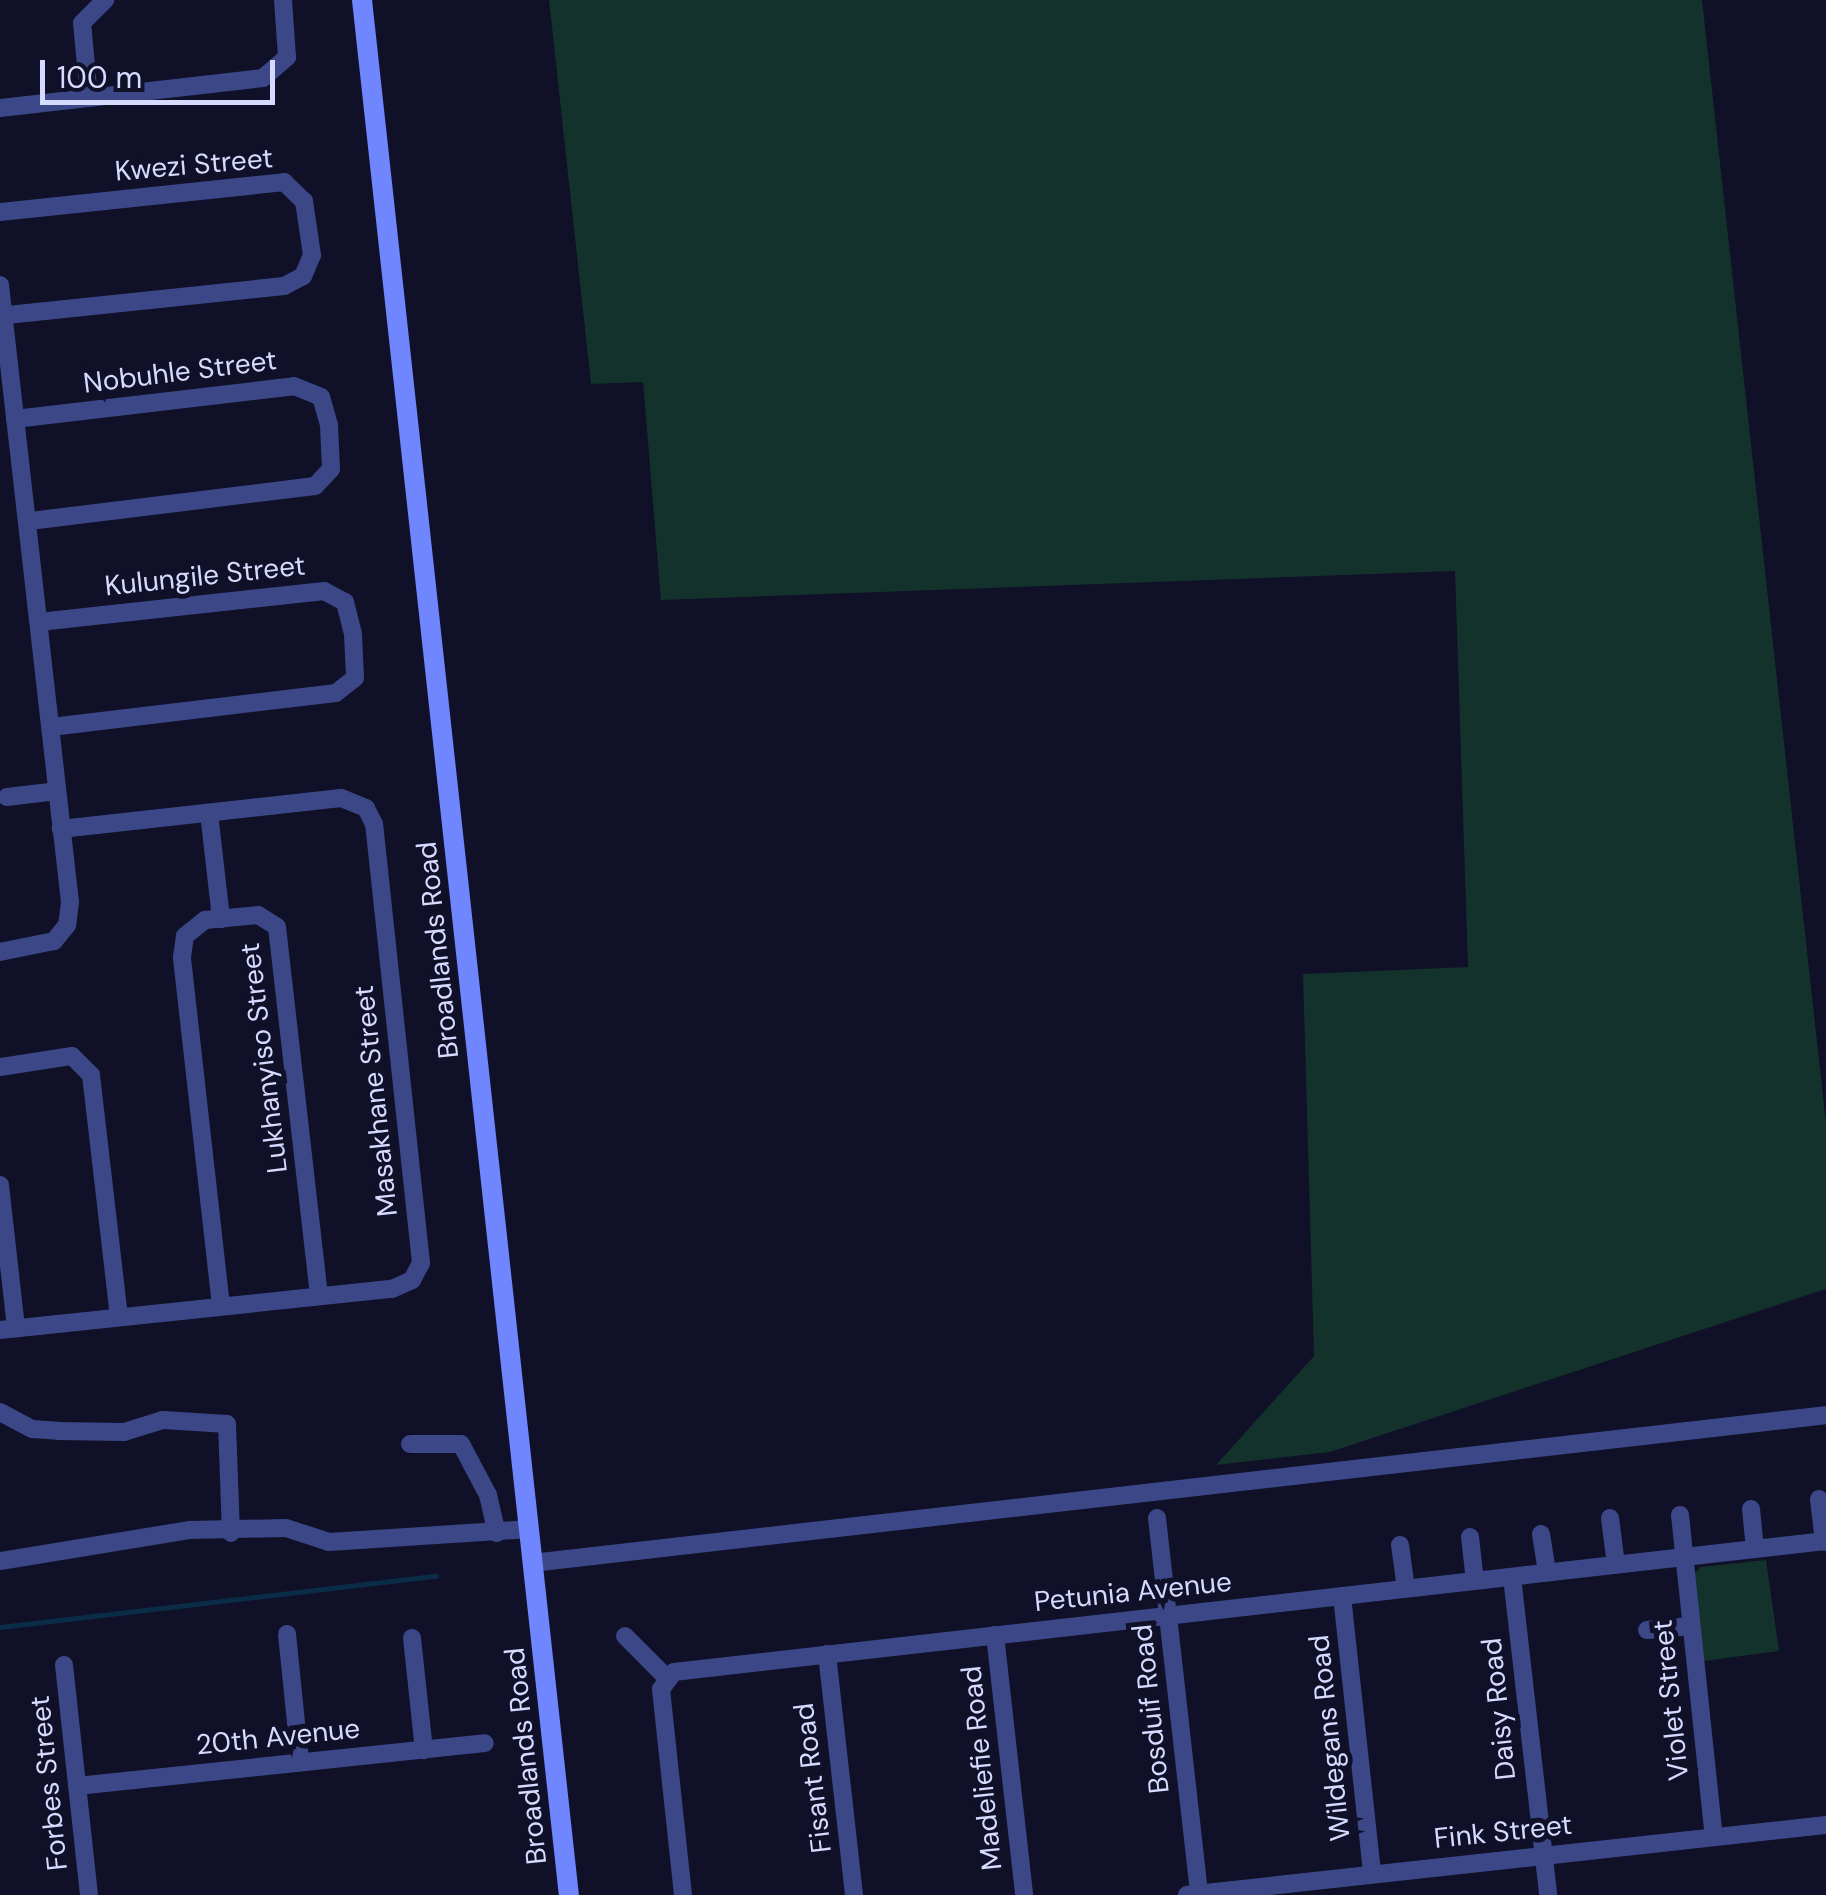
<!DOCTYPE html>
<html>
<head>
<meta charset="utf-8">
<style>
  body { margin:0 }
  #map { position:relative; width:1826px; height:1895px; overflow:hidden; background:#101028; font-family:"DM Sans",sans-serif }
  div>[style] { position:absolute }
  .green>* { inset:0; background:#13322b }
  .stream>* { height:5px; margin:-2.5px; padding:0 2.5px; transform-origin:2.5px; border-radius:2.5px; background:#0b2c46 }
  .street>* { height:18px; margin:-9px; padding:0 9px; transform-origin:9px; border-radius:9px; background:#3b4786 }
  .secondary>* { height:20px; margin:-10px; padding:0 10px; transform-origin:10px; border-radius:10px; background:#6f86fe }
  span { translate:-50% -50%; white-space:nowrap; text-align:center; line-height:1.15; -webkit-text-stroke:10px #101028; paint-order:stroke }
  .street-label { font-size:28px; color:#d7daff }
  .scale { position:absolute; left:40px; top:60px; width:235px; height:45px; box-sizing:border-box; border:5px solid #d7daff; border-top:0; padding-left:12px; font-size:30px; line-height:35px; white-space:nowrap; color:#d7daff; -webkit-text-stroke:8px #101028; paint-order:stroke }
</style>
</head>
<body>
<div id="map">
  <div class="green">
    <i style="clip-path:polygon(549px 0,1702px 0,1826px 1123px,1826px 1289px,1330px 1452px,1216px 1465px,1314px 1356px,1303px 974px,1468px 967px,1455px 571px,661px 600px,643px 382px,591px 384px)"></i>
    <i style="clip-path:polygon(1766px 1560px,1779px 1651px,1704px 1661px,1693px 1575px,1701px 1567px)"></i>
  </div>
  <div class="stream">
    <i style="left:0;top:1627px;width:439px;rotate:-6.7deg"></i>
  </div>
  <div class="street">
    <i style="left:89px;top:98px;width:75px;rotate:-95.3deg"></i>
    <i style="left:82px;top:23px;width:33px;rotate:-45deg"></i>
    <i style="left:0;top:108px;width:265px;rotate:-6.5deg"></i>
    <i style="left:263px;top:78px;width:32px;rotate:-41deg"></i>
    <i style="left:287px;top:57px;width:57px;rotate:-94deg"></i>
    <i style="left:0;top:212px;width:286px;rotate:-6deg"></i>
    <i style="left:284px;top:182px;width:28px;rotate:44deg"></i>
    <i style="left:304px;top:201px;width:55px;rotate:81.6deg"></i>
    <i style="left:312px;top:255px;width:23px;rotate:113deg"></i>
    <i style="left:303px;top:276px;width:21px;rotate:152deg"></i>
    <i style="left:284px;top:286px;width:286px;rotate:174deg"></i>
    <i style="left:0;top:285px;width:621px;rotate:83.53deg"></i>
    <i style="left:70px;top:902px;width:23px;rotate:97deg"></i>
    <i style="left:67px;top:925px;width:21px;rotate:129deg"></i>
    <i style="left:54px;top:941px;width:55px;rotate:168.5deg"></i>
    <i style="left:15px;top:419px;width:281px;rotate:-6.7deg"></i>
    <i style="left:294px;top:386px;width:29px;rotate:22deg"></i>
    <i style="left:321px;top:397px;width:29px;rotate:74deg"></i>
    <i style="left:329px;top:425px;width:44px;rotate:87.4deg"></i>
    <i style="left:331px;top:469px;width:23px;rotate:133deg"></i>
    <i style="left:315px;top:486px;width:288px;rotate:173deg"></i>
    <i style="left:39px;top:622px;width:287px;rotate:-6.2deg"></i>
    <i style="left:324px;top:591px;width:24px;rotate:28deg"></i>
    <i style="left:345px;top:602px;width:33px;rotate:76deg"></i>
    <i style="left:353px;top:634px;width:44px;rotate:87.4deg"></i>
    <i style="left:355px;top:678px;width:24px;rotate:142deg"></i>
    <i style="left:336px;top:693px;width:287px;rotate:173.2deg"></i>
    <i style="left:7px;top:797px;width:50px;rotate:-6.8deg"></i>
    <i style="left:209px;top:813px;width:107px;rotate:83.5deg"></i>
    <i style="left:0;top:1067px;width:73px;rotate:-8.7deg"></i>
    <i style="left:72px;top:1056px;width:27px;rotate:45deg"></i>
    <i style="left:91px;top:1075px;width:243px;rotate:83.4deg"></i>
    <i style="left:0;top:1185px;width:144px;rotate:83.6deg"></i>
    <i style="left:221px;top:1306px;width:351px;rotate:-96.4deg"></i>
    <i style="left:182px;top:957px;width:21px;rotate:-82deg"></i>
    <i style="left:185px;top:936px;width:26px;rotate:-39deg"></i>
    <i style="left:205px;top:920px;width:53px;rotate:-5.4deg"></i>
    <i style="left:258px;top:915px;width:22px;rotate:32deg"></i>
    <i style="left:277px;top:927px;width:371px;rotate:83.5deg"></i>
    <i style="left:0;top:1330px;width:394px;rotate:-6deg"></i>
    <i style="left:392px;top:1289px;width:22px;rotate:-24deg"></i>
    <i style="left:412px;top:1280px;width:19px;rotate:-62deg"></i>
    <i style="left:421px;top:1263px;width:442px;rotate:-96.1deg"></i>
    <i style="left:374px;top:824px;width:18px;rotate:-117deg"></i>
    <i style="left:366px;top:808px;width:27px;rotate:-158deg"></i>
    <i style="left:341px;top:798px;width:282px;rotate:173.7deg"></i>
    <i style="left:0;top:1412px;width:36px;rotate:28deg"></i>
    <i style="left:32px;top:1429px;width:26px;rotate:4deg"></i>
    <i style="left:58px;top:1431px;width:66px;rotate:0.9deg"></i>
    <i style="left:124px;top:1432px;width:41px;rotate:-17.1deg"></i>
    <i style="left:163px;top:1420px;width:64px;rotate:3.6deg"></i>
    <i style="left:227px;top:1424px;width:109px;rotate:87.9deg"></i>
    <i style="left:410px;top:1444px;width:51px"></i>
    <i style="left:461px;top:1444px;width:58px;rotate:62.1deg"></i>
    <i style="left:488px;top:1495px;width:39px;rotate:77deg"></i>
    <i style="left:1819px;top:1499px;width:43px;rotate:83.4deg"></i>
    <i style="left:1751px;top:1509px;width:40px;rotate:84.3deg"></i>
    <i style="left:1680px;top:1515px;width:323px;rotate:84deg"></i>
    <i style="left:1157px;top:1518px;width:379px;rotate:83.6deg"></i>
    <i style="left:1610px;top:1518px;width:47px;rotate:82.7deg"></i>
    <i style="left:1541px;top:1534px;width:39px;rotate:81deg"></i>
    <i style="left:1470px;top:1537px;width:44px;rotate:83.5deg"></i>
    <i style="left:1400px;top:1545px;width:44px;rotate:82.2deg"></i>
    <i style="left:0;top:1561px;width:193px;rotate:-9.3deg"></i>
    <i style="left:190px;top:1530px;width:96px;rotate:-1.2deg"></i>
    <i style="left:286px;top:1528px;width:45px;rotate:18deg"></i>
    <i style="left:329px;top:1542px;width:200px;rotate:-3.7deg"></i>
    <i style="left:532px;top:1563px;width:1302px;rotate:-6.52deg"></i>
    <i style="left:1512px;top:1577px;width:320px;rotate:83.5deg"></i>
    <i style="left:1342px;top:1596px;width:280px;rotate:83.8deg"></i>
    <i style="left:1647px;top:1630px;width:44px;rotate:-5.2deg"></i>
    <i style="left:287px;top:1634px;width:129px;rotate:84.2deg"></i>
    <i style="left:995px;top:1635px;width:262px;rotate:83.6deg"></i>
    <i style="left:625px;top:1636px;width:58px;rotate:45deg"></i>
    <i style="left:412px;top:1638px;width:113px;rotate:83.9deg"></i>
    <i style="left:827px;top:1654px;width:243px;rotate:83.6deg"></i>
    <i style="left:64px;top:1665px;width:231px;rotate:83.8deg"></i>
    <i style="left:77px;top:1786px;width:410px;rotate:-6deg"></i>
    <i style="left:683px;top:1895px;width:207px;rotate:-96.1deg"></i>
    <i style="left:661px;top:1689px;width:21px;rotate:-53deg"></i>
    <i style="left:674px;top:1672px;width:1159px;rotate:-6.49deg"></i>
    <i style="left:1187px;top:1895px;width:643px;rotate:-6.25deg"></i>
  </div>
  <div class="secondary">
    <i style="left:362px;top:0;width:1906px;rotate:83.77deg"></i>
  </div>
  <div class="street-label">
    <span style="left:194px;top:165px;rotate:-5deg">Kwezi Street</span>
    <span style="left:180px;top:372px;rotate:-7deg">Nobuhle Street</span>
    <span style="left:205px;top:576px;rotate:-6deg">Kulungile Street</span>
    <span style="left:438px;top:950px;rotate:-96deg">Broadlands Road</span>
    <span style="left:264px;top:1058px;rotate:-97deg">Lukhanyiso Street</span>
    <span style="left:376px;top:1101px;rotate:-96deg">Masakhane Street</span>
    <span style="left:1133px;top:1592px;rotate:-6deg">Petunia Avenue</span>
    <span style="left:1671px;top:1700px;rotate:-96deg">Violet Street</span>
    <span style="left:1151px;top:1709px;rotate:-96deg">Bosduif Road</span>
    <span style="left:1499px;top:1709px;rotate:-96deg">Daisy Road</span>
    <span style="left:278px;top:1737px;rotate:-6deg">20th Avenue</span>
    <span style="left:1330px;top:1738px;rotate:-96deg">Wildegans Road</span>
    <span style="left:526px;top:1756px;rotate:-96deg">Broadlands Road</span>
    <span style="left:982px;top:1768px;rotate:-96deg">Madeliefie Road</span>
    <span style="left:813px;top:1778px;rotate:-97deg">Fisant Road</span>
    <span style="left:49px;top:1783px;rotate:-96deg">Forbes Street</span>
    <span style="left:1503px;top:1832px;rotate:-6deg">Fink Street</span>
  </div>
  <div class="scale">100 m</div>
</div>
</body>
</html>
